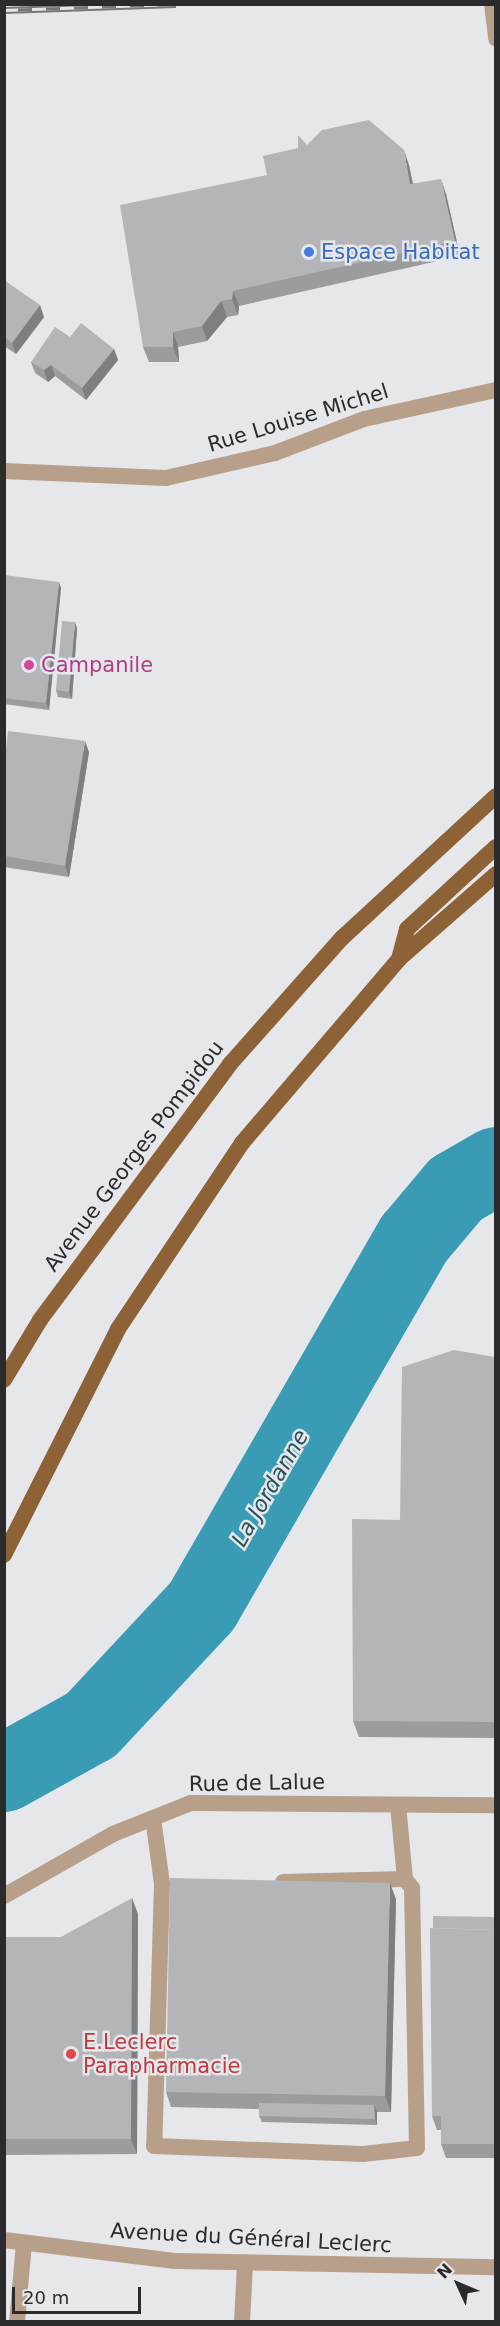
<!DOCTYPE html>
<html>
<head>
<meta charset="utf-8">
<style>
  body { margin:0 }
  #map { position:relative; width:500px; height:2326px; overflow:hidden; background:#e6e7eb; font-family:"DejaVu Sans",sans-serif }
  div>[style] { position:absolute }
  .river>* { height:78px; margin:-39px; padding:0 39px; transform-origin:39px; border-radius:39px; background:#3a9cb4 }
  .service>* { height:16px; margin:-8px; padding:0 8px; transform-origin:8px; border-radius:8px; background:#b89f89 }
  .minor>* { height:16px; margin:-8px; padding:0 8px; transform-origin:8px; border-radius:8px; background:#b89f89 }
  .tertiary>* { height:16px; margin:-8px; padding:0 8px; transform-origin:8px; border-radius:8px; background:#b89f89 }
  .primary>* { height:16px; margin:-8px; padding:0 8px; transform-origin:8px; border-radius:8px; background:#8e6237 }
  .rail>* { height:7px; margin-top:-3.5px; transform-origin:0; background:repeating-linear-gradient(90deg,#e6e7eb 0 14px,#767679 0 28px); box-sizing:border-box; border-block:2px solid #767679 }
  .wall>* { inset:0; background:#9b9c9e }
  .shaded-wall>* { inset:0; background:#7e7f81 }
  .building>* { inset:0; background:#b4b5b8 }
  .dots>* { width:16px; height:16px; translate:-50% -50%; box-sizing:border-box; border:3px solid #e6e7eb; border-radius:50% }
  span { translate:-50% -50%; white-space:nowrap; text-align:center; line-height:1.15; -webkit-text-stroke:5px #e6e7eb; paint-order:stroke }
  .shop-label { font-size:21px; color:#366cbe }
  .left { translate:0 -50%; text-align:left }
  .street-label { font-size:21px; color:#2b2b2d }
  .hotel-label { font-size:21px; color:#b23c85 }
  .health-label { font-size:21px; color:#be3a42 }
  .water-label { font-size:22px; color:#26505b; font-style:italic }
  .frame { position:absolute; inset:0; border:6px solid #2b2b2d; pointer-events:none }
  .north { position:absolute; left:428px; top:2254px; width:60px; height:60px; -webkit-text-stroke:4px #e6e7eb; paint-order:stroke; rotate:314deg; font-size:16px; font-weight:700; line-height:24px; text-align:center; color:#2b2b2d }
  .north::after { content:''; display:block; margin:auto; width:21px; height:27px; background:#2b2b2d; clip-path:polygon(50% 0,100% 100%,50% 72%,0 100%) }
  .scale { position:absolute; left:12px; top:2287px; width:129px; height:27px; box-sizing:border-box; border:3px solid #2b2b2d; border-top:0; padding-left:8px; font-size:18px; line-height:21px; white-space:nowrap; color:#2b2b2d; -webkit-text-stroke:4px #e6e7eb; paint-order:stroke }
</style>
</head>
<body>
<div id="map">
  <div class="river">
    <i style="left:4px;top:1773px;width:99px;rotate:-28.9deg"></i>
    <i style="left:91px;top:1725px;width:163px;rotate:-47deg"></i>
    <i style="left:202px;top:1606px;width:424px;rotate:-60deg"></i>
    <i style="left:414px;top:1239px;width:65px;rotate:-50deg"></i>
    <i style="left:456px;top:1189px;width:46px;rotate:-29.9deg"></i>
  </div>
  <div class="service">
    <i style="left:153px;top:1818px;width:67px;rotate:82.2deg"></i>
    <i style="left:162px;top:1884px;width:262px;rotate:91.7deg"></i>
    <i style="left:154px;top:2146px;width:209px;rotate:2.2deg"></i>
    <i style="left:363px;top:2154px;width:54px;rotate:-6.3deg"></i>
    <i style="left:417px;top:2148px;width:260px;rotate:-91.1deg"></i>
    <i style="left:412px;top:1888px;width:11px;rotate:-128deg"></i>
    <i style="left:405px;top:1879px;width:74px;rotate:-95.4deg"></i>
    <i style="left:283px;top:1882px;width:122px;rotate:-1.4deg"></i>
    <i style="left:17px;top:2322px;width:79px;rotate:-84.9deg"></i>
    <i style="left:242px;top:2322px;width:58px;rotate:-87deg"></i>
  </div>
  <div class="minor">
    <i style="left:492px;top:4px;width:35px;rotate:83deg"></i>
    <i style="left:4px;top:471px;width:162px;rotate:2.5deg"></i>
    <i style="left:166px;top:478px;width:112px;rotate:-12.9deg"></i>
    <i style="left:275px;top:453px;width:95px;rotate:-20.9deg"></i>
    <i style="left:364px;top:419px;width:135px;rotate:-12.4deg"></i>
    <i style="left:4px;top:1896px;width:125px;rotate:-29.6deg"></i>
    <i style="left:113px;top:1834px;width:84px;rotate:-21.7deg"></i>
    <i style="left:191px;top:1803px;width:305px;rotate:0.4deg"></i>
  </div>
  <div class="tertiary">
    <i style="left:4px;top:2240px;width:172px;rotate:7deg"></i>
    <i style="left:175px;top:2261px;width:321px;rotate:1.1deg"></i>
  </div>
  <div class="primary">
    <i style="left:399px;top:959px;width:31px;rotate:-75deg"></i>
    <i style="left:407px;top:929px;width:121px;rotate:-42.7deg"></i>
    <i style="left:4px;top:1380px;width:70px;rotate:-59deg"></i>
    <i style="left:40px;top:1320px;width:319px;rotate:-53.4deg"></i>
    <i style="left:230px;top:1064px;width:169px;rotate:-48.4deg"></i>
    <i style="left:342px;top:938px;width:209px;rotate:-42.7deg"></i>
    <i style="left:4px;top:1555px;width:253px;rotate:-63.2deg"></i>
    <i style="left:118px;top:1329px;width:224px;rotate:-56.3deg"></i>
    <i style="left:242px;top:1143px;width:242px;rotate:-49.5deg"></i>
    <i style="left:399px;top:959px;width:129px;rotate:-41.2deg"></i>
  </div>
  <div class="rail">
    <i style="left:4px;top:10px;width:172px;rotate:-2deg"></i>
  </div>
  <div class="wall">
    <i style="clip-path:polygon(409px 165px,413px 183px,446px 194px,460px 256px,239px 306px,238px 315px,227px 317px,207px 341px,178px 347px,179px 362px,149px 362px,143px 347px,267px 175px)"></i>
    <i style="clip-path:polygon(4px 280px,44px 317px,16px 354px,4px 346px)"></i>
    <i style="clip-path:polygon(70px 337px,114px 349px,118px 360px,86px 400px,55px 376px,48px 382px,35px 373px,31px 362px)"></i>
    <i style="clip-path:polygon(4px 575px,61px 588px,49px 710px,4px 704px)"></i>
    <i style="clip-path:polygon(77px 628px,72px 699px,58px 697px,56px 690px)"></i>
    <i style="clip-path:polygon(89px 752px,69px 877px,4px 867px,4px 767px)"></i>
    <i style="clip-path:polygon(495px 1357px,495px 1738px,359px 1737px,353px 1721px,400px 1520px)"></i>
    <i style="clip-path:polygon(396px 1899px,391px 2112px,377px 2112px,377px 2125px,262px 2122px,259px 2116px,259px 2109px,171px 2107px,166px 2092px)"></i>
    <i style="clip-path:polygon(138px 1914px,137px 2154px,4px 2155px,4px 1937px,61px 1937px)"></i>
    <i style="clip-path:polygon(495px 1917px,495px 2158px,446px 2158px,441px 2144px,441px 2130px,437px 2130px,432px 2116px)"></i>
  </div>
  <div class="shaded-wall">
    <i style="clip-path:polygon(404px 150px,409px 165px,415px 199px,410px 184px)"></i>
    <i style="clip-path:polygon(441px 179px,446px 194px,460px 256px,455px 241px)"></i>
    <i style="clip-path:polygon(233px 291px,239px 306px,238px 315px,232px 299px)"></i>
    <i style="clip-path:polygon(221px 301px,227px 317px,207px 341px,202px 326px)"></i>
    <i style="clip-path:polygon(40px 305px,44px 317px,16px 354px,12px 343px)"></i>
    <i style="clip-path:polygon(173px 332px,178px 347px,179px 362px,173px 347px)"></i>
    <i style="clip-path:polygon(114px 349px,118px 360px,86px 400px,82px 388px)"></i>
    <i style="clip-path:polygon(51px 365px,55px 376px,48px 382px,44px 370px)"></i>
    <i style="clip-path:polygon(59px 582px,61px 588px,49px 710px,46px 703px)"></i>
    <i style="clip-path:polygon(75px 622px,77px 628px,72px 699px,69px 692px)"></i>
    <i style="clip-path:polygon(85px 741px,89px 752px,69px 877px,65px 866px)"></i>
    <i style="clip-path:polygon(390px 1883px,396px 1899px,391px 2112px,385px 2096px)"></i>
    <i style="clip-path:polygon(132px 1898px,138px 1914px,137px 2154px,131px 2139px)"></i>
    <i style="clip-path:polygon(374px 2105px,377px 2112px,377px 2125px,375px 2119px)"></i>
  </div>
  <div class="building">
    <i style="clip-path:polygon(369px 120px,404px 150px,410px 184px,441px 179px,455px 241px,233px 291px,232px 299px,221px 301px,202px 326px,173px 332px,173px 347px,143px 347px,120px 205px,267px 175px,263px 156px,298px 148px,298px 135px,307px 145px,322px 130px)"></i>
    <i style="clip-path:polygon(4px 280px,40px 305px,12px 343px,4px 337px)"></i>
    <i style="clip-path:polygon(81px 323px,114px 349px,82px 388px,51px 365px,44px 370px,31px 362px,55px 327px,70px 337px)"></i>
    <i style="clip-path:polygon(4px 575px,59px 582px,46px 703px,4px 698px)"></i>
    <i style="clip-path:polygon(62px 621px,75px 622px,69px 692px,56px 690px)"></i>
    <i style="clip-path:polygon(8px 731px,85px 741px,65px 866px,4px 856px,4px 767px)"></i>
    <i style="clip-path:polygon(454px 1350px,495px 1357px,495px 1722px,353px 1721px,352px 1519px,400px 1520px,402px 1367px)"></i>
    <i style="clip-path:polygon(170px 1878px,390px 1883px,385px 2096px,166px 2092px)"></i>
    <i style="clip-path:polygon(132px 1898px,131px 2139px,4px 2139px,4px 1937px,61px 1937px)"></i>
    <i style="clip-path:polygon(433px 1916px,495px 1917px,495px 1930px,433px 1928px)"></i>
    <i style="clip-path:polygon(430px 1928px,495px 1930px,495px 2144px,441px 2144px,441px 2116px,432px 2116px)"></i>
    <i style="clip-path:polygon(259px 2103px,374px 2105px,375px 2119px,259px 2116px)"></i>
  </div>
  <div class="dots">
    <i style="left:309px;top:252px;background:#3f7fe0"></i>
    <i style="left:29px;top:665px;background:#d1479c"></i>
    <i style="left:71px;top:2054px;background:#e0444e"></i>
  </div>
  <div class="shop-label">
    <span class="left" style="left:321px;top:252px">Espace Habitat</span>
  </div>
  <div class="street-label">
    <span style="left:298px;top:418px;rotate:-17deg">Rue Louise Michel</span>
    <span style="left:134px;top:1156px;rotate:-53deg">Avenue Georges Pompidou</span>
    <span style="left:257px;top:1783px;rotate:-1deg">Rue de Lalue</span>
    <span style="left:251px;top:2238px;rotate:3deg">Avenue du Général Leclerc</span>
  </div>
  <div class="hotel-label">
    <span class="left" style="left:41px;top:665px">Campanile</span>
  </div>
  <div class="health-label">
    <span class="left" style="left:83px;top:2054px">E.Leclerc<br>Parapharmacie</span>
  </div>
  <div class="water-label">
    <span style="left:270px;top:1488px;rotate:-60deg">La Jordanne</span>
  </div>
  <div class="frame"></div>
  <div class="north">N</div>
  <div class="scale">20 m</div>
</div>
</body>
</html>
